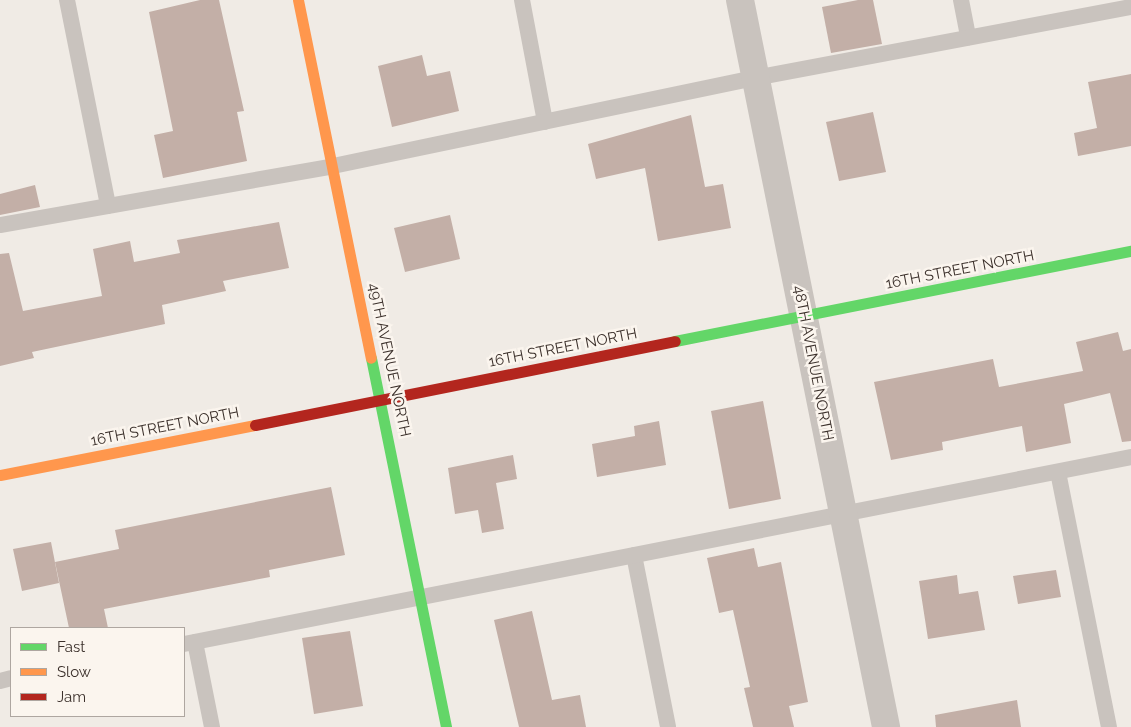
<!DOCTYPE html>
<html>
<head>
<meta charset="utf-8">
<style>
  body { margin:0 }
  #map { position:relative; width:1131px; height:727px; overflow:hidden; background:#f0ebe5; font-family:Raleway,sans-serif }
  div>[style] { position:absolute }
  .building>* { inset:0; background:#c3afa7 }
  .lane>* { height:16px; margin:-8px; padding:0 8px; transform-origin:8px; border-radius:8px; background:#c9c3be }
  .street>* { height:28px; margin:-14px; padding:0 14px; transform-origin:14px; border-radius:14px; background:#c9c3be }
  .fast>* { height:11px; margin:-5.5px; padding:0 5.5px; transform-origin:5.5px; border-radius:5.5px; background:#63d668 }
  .slow>* { height:11px; margin:-5.5px; padding:0 5.5px; transform-origin:5.5px; border-radius:5.5px; background:#ff974d }
  .jam>* { height:11px; margin:-5.5px; padding:0 5.5px; transform-origin:5.5px; border-radius:5.5px; background:#b3261e }
  span { translate:-50% -50%; white-space:nowrap; text-align:center; line-height:1.15; -webkit-text-stroke:5px #fbf5ee; paint-order:stroke }
  .street-label { font-size:15px; color:#3b302b }
  .legend { position:absolute; left:10px; top:627px; width:175px; height:90px; box-sizing:border-box; background:#fbf5ee; border:1px solid #aea6a0; margin:0; padding:6px 9px; list-style:none; font-size:15px; color:#3b302b }
  .legend li { display:flex; align-items:center; gap:10px; height:25px }
  .legend b { width:25px; border:1px solid #aea6a0 }
</style>
</head>
<body>
<div id="map">
  <div class="building">
    <i style="clip-path:polygon(200px 0,219px 0,244px 111px,237px 112px,247px 161px,163px 178px,154px 135px,173px 131px,149px 12px)"></i>
    <i style="clip-path:polygon(858px 0,873px 0,882px 44px,831px 53px,822px 7px)"></i>
    <i style="clip-path:polygon(422px 55px,427px 76px,450px 71px,459px 111px,392px 127px,378px 66px)"></i>
    <i style="clip-path:polygon(1131px 74px,1131px 146px,1078px 156px,1074px 133px,1097px 128px,1088px 82px)"></i>
    <i style="clip-path:polygon(873px 112px,886px 172px,839px 181px,826px 122px)"></i>
    <i style="clip-path:polygon(691px 115px,705px 187px,723px 184px,731px 228px,658px 241px,645px 168px,596px 179px,588px 144px)"></i>
    <i style="clip-path:polygon(35px 185px,40px 207px,0 215px,0 194px)"></i>
    <i style="clip-path:polygon(450px 215px,460px 259px,405px 272px,394px 228px)"></i>
    <i style="clip-path:polygon(279px 222px,289px 268px,223px 281px,226px 291px,162px 305px,165px 324px,32px 352px,34px 358px,0 366px,0 254px,9px 253px,23px 311px,102px 296px,93px 249px,130px 241px,134px 262px,180px 253px,177px 240px)"></i>
    <i style="clip-path:polygon(1118px 332px,1123px 351px,1131px 349px,1131px 441px,1122px 442px,1110px 393px,1064px 404px,1071px 443px,1026px 452px,1022px 426px,942px 442px,943px 450px,891px 460px,874px 382px,993px 359px,999px 387px,1083px 371px,1076px 342px)"></i>
    <i style="clip-path:polygon(763px 401px,781px 499px,729px 509px,711px 411px)"></i>
    <i style="clip-path:polygon(659px 421px,666px 465px,597px 477px,592px 444px,635px 436px,634px 426px)"></i>
    <i style="clip-path:polygon(513px 455px,517px 479px,496px 483px,504px 529px,482px 533px,478px 510px,455px 514px,448px 468px)"></i>
    <i style="clip-path:polygon(331px 487px,345px 555px,269px 570px,270px 577px,104px 609px,108px 628px,69px 628px,55px 562px,119px 549px,115px 530px)"></i>
    <i style="clip-path:polygon(51px 542px,59px 583px,22px 591px,13px 549px)"></i>
    <i style="clip-path:polygon(754px 548px,758px 567px,781px 562px,808px 702px,789px 706px,794px 727px,753px 727px,744px 688px,750px 687px,733px 610px,719px 613px,707px 558px)"></i>
    <i style="clip-path:polygon(1056px 570px,1061px 597px,1018px 604px,1013px 576px)"></i>
    <i style="clip-path:polygon(957px 575px,959px 594px,978px 591px,985px 630px,928px 639px,919px 581px)"></i>
    <i style="clip-path:polygon(532px 611px,552px 700px,580px 695px,586px 727px,519px 727px,494px 620px)"></i>
    <i style="clip-path:polygon(350px 631px,363px 706px,314px 714px,302px 638px)"></i>
    <i style="clip-path:polygon(1017px 700px,1021px 727px,936px 727px,935px 715px)"></i>
  </div>
  <div class="lane">
    <i style="left:67px;top:0;width:210px;rotate:78.7deg"></i>
    <i style="left:522px;top:0;width:124px;rotate:79.3deg"></i>
    <i style="left:961px;top:0;width:38px;rotate:79deg"></i>
    <i style="left:0;top:225px;width:338px;rotate:-10deg"></i>
    <i style="left:333px;top:166px;width:431px;rotate:-11.8deg"></i>
    <i style="left:755px;top:78px;width:383px;rotate:-10.7deg"></i>
    <i style="left:1058px;top:472px;width:260px;rotate:78.7deg"></i>
    <i style="left:634px;top:555px;width:175px;rotate:78.8deg"></i>
    <i style="left:195px;top:642px;width:87px;rotate:78.7deg"></i>
    <i style="left:184px;top:644px;width:965px;rotate:-11.17deg"></i>
    <i style="left:0;top:681px;width:11px;rotate:-15deg"></i>
  </div>
  <div class="street">
    <i style="left:740px;top:0;width:742px;rotate:78.64deg"></i>
  </div>
  <div class="fast">
    <i style="left:675px;top:341px;width:465px;rotate:-11.2deg"></i>
    <i style="left:371px;top:358px;width:377px;rotate:78.5deg"></i>
  </div>
  <div class="slow">
    <i style="left:298px;top:0;width:365px;rotate:78.5deg"></i>
    <i style="left:0;top:475px;width:260px;rotate:-11.1deg"></i>
  </div>
  <div class="jam">
    <i style="left:255px;top:425px;width:428px;rotate:-11.3deg"></i>
  </div>
  <div class="street-label">
    <span style="left:960px;top:270px;rotate:-11deg">16TH STREET NORTH</span>
    <span style="left:563px;top:348px;rotate:-11deg">16TH STREET NORTH</span>
    <span style="left:389px;top:360px;rotate:78deg">49TH AVENUE NORTH</span>
    <span style="left:813px;top:363px;rotate:79deg">48TH AVENUE NORTH</span>
    <span style="left:165px;top:427px;rotate:-11deg">16TH STREET NORTH</span>
  </div>
  <ul class="legend">
  <li><b style="height:6px;background:#63d668"></b>Fast</li>
  <li><b style="height:6px;background:#ff974d"></b>Slow</li>
  <li><b style="height:6px;background:#b3261e"></b>Jam</li>
  </ul>
</div>
</body>
</html>
